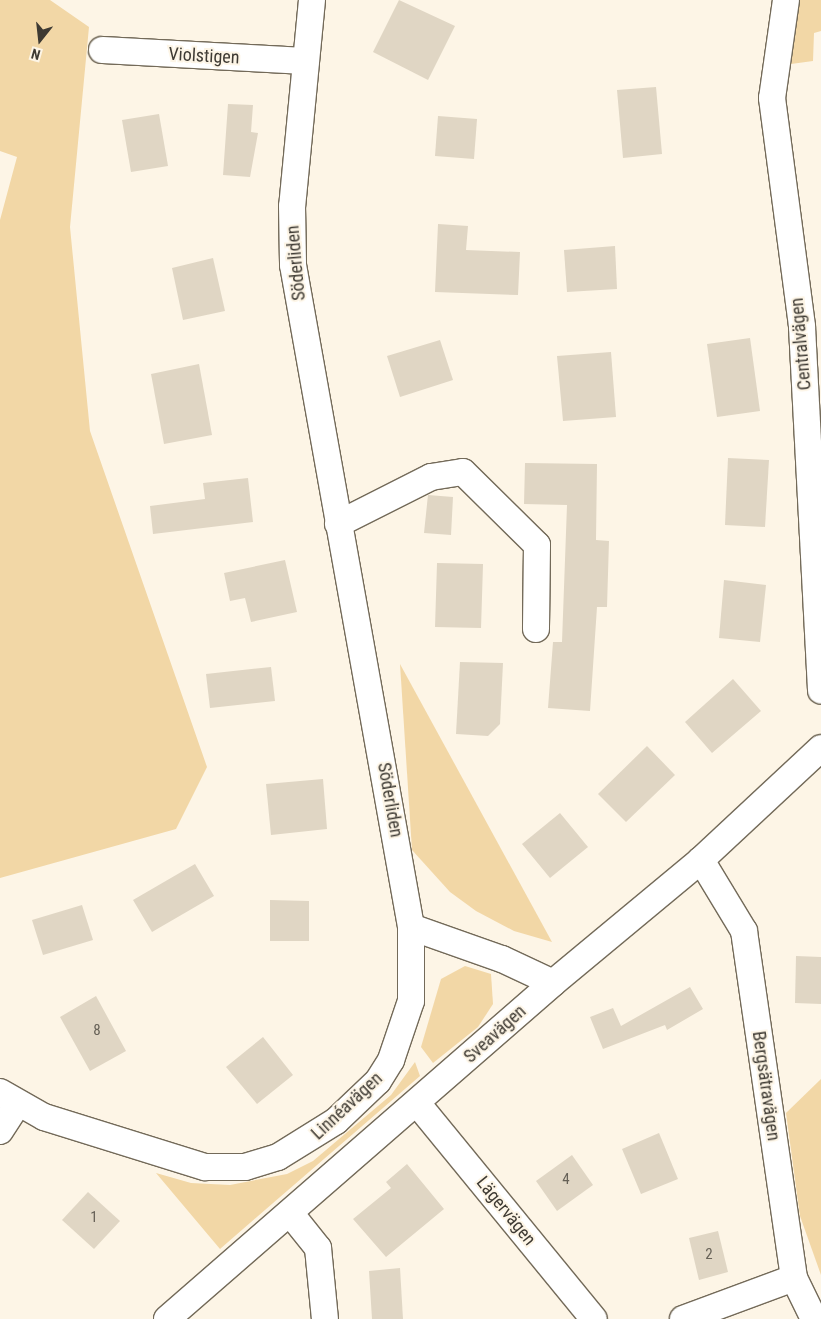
<!DOCTYPE html>
<html>
<head>
<meta charset="utf-8">
<style>
  body { margin:0 }
  #map { position:relative; width:821px; height:1319px; overflow:hidden; background:#fdf5e6; font-family:"Roboto Condensed",sans-serif }
  div>[style] { position:absolute }
  .green>* { inset:0; background:#f2d7a6 }
  .building>* { inset:0; background:#e0d6c4 }
  .roads { filter:drop-shadow(1px 0 #736a59) drop-shadow(-1px 0 #736a59) drop-shadow(0 1px #736a59) drop-shadow(0 -1px #736a59) }
  .minor>* { height:26px; margin:-13px; padding:0 13px; transform-origin:13px; border-radius:13px; background:#fff }
  span { translate:-50% -50%; white-space:nowrap; text-align:center; line-height:1.15; -webkit-text-stroke:4px #fdf5e6; paint-order:stroke }
  .number-label { font-size:15px; color:#666157 }
  .number-label span { -webkit-text-stroke-width:0 }
  .street-label { font-size:18px; color:#3e3a33 }
  .north { position:absolute; left:15px; top:15px; width:50px; height:50px; -webkit-text-stroke:4px #fdf5e6; paint-order:stroke; rotate:196deg; font-size:14px; font-weight:700; line-height:20px; text-align:center; color:#3e3a33 }
  .north::after { content:''; display:block; margin:auto; width:18px; height:22px; background:#3e3a33; clip-path:polygon(50% 0,100% 100%,50% 72%,0 100%) }
</style>
</head>
<body>
<div id="map">
  <div class="green">
    <i style="clip-path:polygon(0 0,50px 0,89px 27px,70px 227px,90px 431px,207px 767px,176px 829px,0 878px,0 220px,17px 157px,0 151px)"></i>
    <i style="clip-path:polygon(794px 0,821px 0,821px 31px,814px 33px,813px 61px,791px 64px)"></i>
    <i style="clip-path:polygon(400px 664px,552px 942px,514px 931px,476px 911px,450px 892px,412px 850px)"></i>
    <i style="clip-path:polygon(465px 966px,491px 974px,493px 1004px,478px 1027px,433px 1063px,421px 1047px,441px 979px)"></i>
    <i style="clip-path:polygon(415px 1062px,420px 1076px,220px 1249px,156px 1173px,191px 1183px,230px 1185px,287px 1174px,313px 1161px,391px 1095px)"></i>
    <i style="clip-path:polygon(821px 1079px,821px 1275px,800px 1216px,786px 1113px)"></i>
  </div>
  <div class="building">
    <i style="clip-path:polygon(399px 0,455px 26px,428px 80px,373px 52px)"></i>
    <i style="clip-path:polygon(656px 87px,662px 154px,623px 158px,617px 90px)"></i>
    <i style="clip-path:polygon(228px 104px,253px 105px,251px 132px,258px 133px,250px 177px,223px 175px)"></i>
    <i style="clip-path:polygon(159px 114px,168px 166px,131px 172px,122px 120px)"></i>
    <i style="clip-path:polygon(438px 116px,477px 119px,474px 159px,435px 156px)"></i>
    <i style="clip-path:polygon(438px 224px,468px 226px,466px 250px,520px 252px,518px 295px,435px 292px)"></i>
    <i style="clip-path:polygon(615px 246px,617px 289px,567px 292px,564px 250px)"></i>
    <i style="clip-path:polygon(213px 258px,225px 311px,183px 320px,172px 268px)"></i>
    <i style="clip-path:polygon(750px 338px,760px 411px,717px 417px,707px 344px)"></i>
    <i style="clip-path:polygon(440px 340px,453px 380px,400px 397px,387px 356px)"></i>
    <i style="clip-path:polygon(611px 352px,616px 417px,563px 421px,557px 356px)"></i>
    <i style="clip-path:polygon(199px 364px,212px 435px,164px 444px,151px 374px)"></i>
    <i style="clip-path:polygon(728px 458px,769px 460px,765px 527px,725px 525px)"></i>
    <i style="clip-path:polygon(525px 463px,597px 464px,596px 540px,609px 541px,607px 607px,597px 607px,590px 711px,548px 708px,553px 642px,562px 642px,567px 505px,524px 504px)"></i>
    <i style="clip-path:polygon(248px 478px,253px 522px,153px 534px,150px 506px,205px 499px,203px 483px)"></i>
    <i style="clip-path:polygon(428px 495px,453px 497px,451px 535px,424px 533px)"></i>
    <i style="clip-path:polygon(285px 560px,297px 612px,251px 622px,245px 598px,230px 601px,224px 573px)"></i>
    <i style="clip-path:polygon(437px 563px,483px 564px,481px 628px,435px 627px)"></i>
    <i style="clip-path:polygon(724px 580px,766px 585px,760px 642px,719px 638px)"></i>
    <i style="clip-path:polygon(460px 662px,503px 663px,500px 724px,488px 736px,456px 734px)"></i>
    <i style="clip-path:polygon(271px 667px,275px 701px,210px 708px,206px 674px)"></i>
    <i style="clip-path:polygon(733px 679px,761px 711px,712px 753px,685px 722px)"></i>
    <i style="clip-path:polygon(647px 746px,675px 775px,626px 822px,598px 794px)"></i>
    <i style="clip-path:polygon(323px 779px,327px 829px,271px 835px,266px 784px)"></i>
    <i style="clip-path:polygon(560px 813px,588px 847px,550px 878px,522px 844px)"></i>
    <i style="clip-path:polygon(195px 864px,214px 896px,152px 932px,133px 900px)"></i>
    <i style="clip-path:polygon(270px 900px,309px 901px,309px 941px,270px 941px)"></i>
    <i style="clip-path:polygon(82px 905px,93px 940px,43px 955px,32px 920px)"></i>
    <i style="clip-path:polygon(796px 956px,821px 957px,821px 1004px,795px 1003px)"></i>
    <i style="clip-path:polygon(690px 987px,703px 1009px,667px 1030px,665px 1025px,603px 1049px,590px 1017px,613px 1008px,621px 1026px)"></i>
    <i style="clip-path:polygon(96px 996px,126px 1051px,90px 1071px,60px 1017px)"></i>
    <i style="clip-path:polygon(263px 1037px,293px 1075px,257px 1104px,226px 1067px)"></i>
    <i style="clip-path:polygon(659px 1133px,678px 1179px,641px 1194px,622px 1149px)"></i>
    <i style="clip-path:polygon(572px 1155px,593px 1185px,557px 1211px,536px 1181px)"></i>
    <i style="clip-path:polygon(407px 1164px,444px 1209px,386px 1257px,353px 1219px,391px 1188px,386px 1182px)"></i>
    <i style="clip-path:polygon(88px 1192px,120px 1221px,94px 1249px,62px 1220px)"></i>
    <i style="clip-path:polygon(718px 1231px,728px 1272px,699px 1280px,689px 1238px)"></i>
    <i style="clip-path:polygon(400px 1268px,403px 1319px,372px 1319px,369px 1271px)"></i>
  </div>
  <div class="roads">
    <div class="minor">
      <i style="left:312px;top:0;width:207px;rotate:95.5deg"></i>
      <i style="left:292px;top:206px;width:59px;rotate:89deg"></i>
      <i style="left:293px;top:265px;width:672px;rotate:79.89deg"></i>
      <i style="left:411px;top:927px;width:96px;rotate:19.4deg"></i>
      <i style="left:502px;top:959px;width:56px;rotate:25.2deg"></i>
      <i style="left:786px;top:0;width:99px;rotate:98.1deg"></i>
      <i style="left:772px;top:98px;width:231px;rotate:82.5deg"></i>
      <i style="left:802px;top:327px;width:364px;rotate:87deg"></i>
      <i style="left:102px;top:50px;width:204px;rotate:3.1deg"></i>
      <i style="left:338px;top:524px;width:104px;rotate:-26.8deg"></i>
      <i style="left:431px;top:477px;width:32px;rotate:-9deg"></i>
      <i style="left:463px;top:472px;width:104px;rotate:44.6deg"></i>
      <i style="left:537px;top:545px;width:84px;rotate:90.7deg"></i>
      <i style="left:701px;top:860px;width:83px;rotate:58.8deg"></i>
      <i style="left:744px;top:931px;width:351px;rotate:81.8deg"></i>
      <i style="left:794px;top:1278px;width:46px;rotate:64deg"></i>
      <i style="left:0;top:1092px;width:51px;rotate:29.6deg"></i>
      <i style="left:44px;top:1117px;width:169px;rotate:17.3deg"></i>
      <i style="left:205px;top:1167px;width:40px"></i>
      <i style="left:245px;top:1167px;width:34px;rotate:-17deg"></i>
      <i style="left:278px;top:1157px;width:68px;rotate:-31.8deg"></i>
      <i style="left:336px;top:1121px;width:58px;rotate:-43.6deg"></i>
      <i style="left:378px;top:1081px;width:25px;rotate:-58deg"></i>
      <i style="left:391px;top:1060px;width:62px;rotate:-71.3deg"></i>
      <i style="left:411px;top:1001px;width:74px;rotate:-90deg"></i>
      <i style="left:417px;top:1103px;width:279px;rotate:50.7deg"></i>
      <i style="left:0;top:1131px;width:31px;rotate:-57deg"></i>
      <i style="left:290px;top:1213px;width:45px;rotate:51.3deg"></i>
      <i style="left:318px;top:1248px;width:71px;rotate:84.4deg"></i>
      <i style="left:167px;top:1319px;width:512px;rotate:-41.04deg"></i>
      <i style="left:553px;top:983px;width:192px;rotate:-39.7deg"></i>
      <i style="left:701px;top:860px;width:164px;rotate:-43deg"></i>
      <i style="left:683px;top:1319px;width:118px;rotate:-20.3deg"></i>
    </div>
  </div>
  <div class="number-label">
    <span style="left:97px;top:1031px">8</span>
    <span style="left:566px;top:1180px">4</span>
    <span style="left:94px;top:1218px">1</span>
    <span style="left:709px;top:1255px">2</span>
  </div>
  <div class="street-label">
    <span style="left:204px;top:56px;rotate:3deg">Violstigen</span>
    <span style="left:296px;top:263px;rotate:-95deg">Söderliden</span>
    <span style="left:801px;top:344px;rotate:-95deg">Centralvägen</span>
    <span style="left:390px;top:800px;rotate:80deg">Söderliden</span>
    <span style="left:495px;top:1034px;rotate:-42deg">Sveavägen</span>
    <span style="left:766px;top:1086px;rotate:82deg">Bergsätravägen</span>
    <span style="left:347px;top:1106px;rotate:-43deg">Linnéavägen</span>
    <span style="left:506px;top:1211px;rotate:51deg">Lägervägen</span>
  </div>
  <div class="north">N</div>
</div>
</body>
</html>
